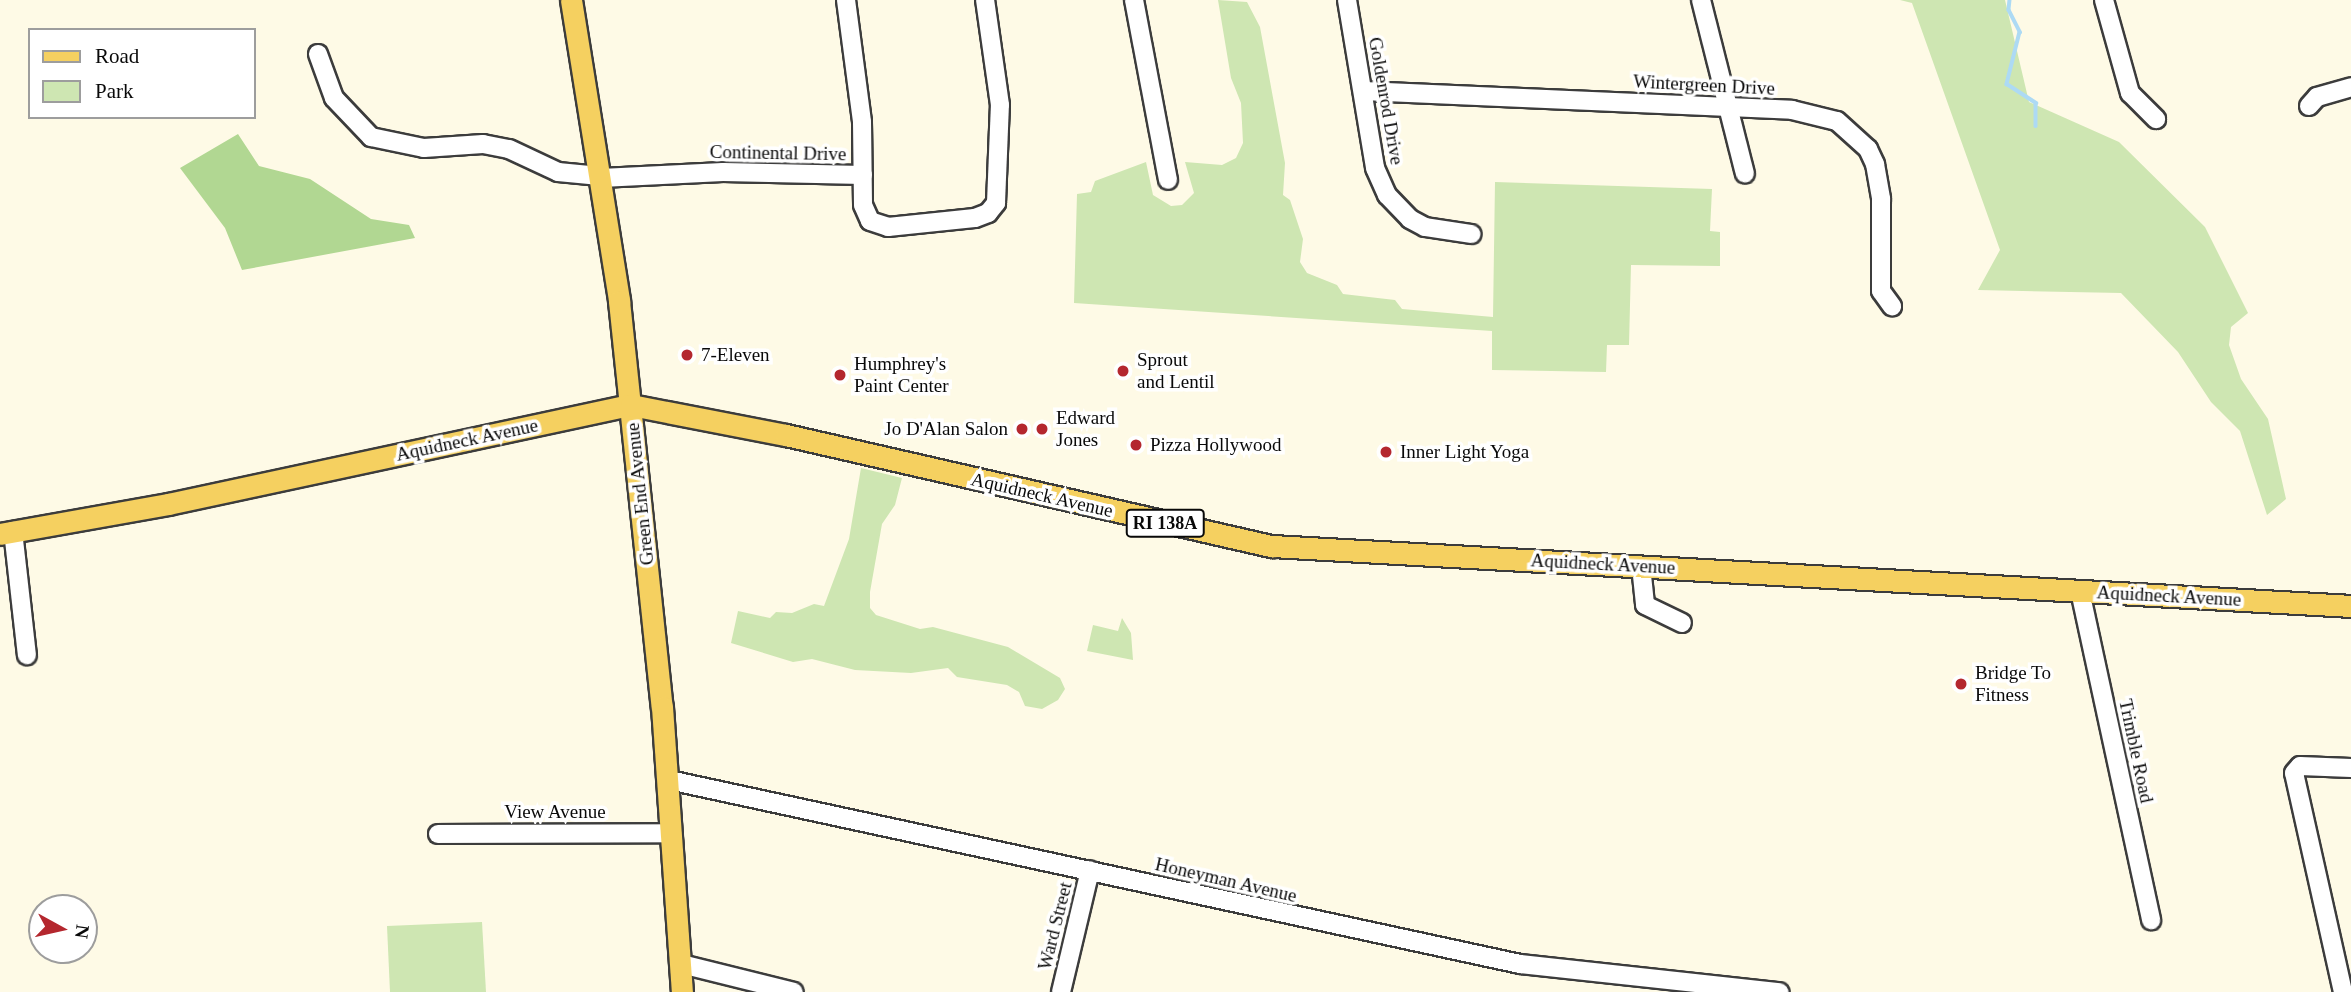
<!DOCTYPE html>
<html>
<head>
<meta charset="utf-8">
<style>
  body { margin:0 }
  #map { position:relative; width:2351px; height:992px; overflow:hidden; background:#fefae6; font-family:Georgia,serif }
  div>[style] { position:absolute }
  .green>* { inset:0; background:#cee6b2 }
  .forest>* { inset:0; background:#b1d792 }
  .stream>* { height:3.5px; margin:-1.75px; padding:0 1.75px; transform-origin:1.75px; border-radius:1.75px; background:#addaf4 }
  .roads { filter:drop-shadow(2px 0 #3c3c3c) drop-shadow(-2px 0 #3c3c3c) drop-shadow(0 2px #3c3c3c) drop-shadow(0 -2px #3c3c3c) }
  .minor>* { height:18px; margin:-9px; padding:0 9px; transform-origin:9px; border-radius:9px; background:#fff }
  .major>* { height:21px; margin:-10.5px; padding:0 10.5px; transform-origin:10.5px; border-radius:10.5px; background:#f5d060 }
  .dots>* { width:19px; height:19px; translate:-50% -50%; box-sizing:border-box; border:4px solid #fff; border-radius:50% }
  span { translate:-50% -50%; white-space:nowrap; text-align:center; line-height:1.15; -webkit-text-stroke:7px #fff; paint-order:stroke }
  .shield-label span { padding:2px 5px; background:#fff; border:2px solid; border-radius:5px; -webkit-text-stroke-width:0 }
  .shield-label { font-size:18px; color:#090909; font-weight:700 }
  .street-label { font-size:19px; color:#090909 }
  .poi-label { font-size:19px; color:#090909 }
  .left { translate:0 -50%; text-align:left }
  .right { translate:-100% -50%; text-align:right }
  .legend { position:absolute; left:28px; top:28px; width:228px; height:91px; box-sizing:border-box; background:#fff; border:2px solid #9d9d9d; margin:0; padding:9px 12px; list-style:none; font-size:21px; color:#090909 }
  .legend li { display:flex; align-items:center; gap:14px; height:35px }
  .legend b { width:35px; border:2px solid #9d9d9d }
  .north { position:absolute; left:28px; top:894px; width:70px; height:70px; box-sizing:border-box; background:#fff; border:2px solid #9d9d9d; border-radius:50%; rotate:98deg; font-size:19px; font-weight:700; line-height:28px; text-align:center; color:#090909 }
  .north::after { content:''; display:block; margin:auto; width:24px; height:32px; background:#b4272e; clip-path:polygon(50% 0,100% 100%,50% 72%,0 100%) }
</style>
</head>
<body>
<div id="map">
  <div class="green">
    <i style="clip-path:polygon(1218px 0,1247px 2px,1260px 27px,1285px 163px,1283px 195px,1290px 200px,1303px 239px,1300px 262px,1307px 273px,1337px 285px,1343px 294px,1395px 300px,1402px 309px,1493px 317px,1495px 182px,1712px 189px,1710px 231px,1720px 232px,1720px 266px,1631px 265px,1629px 345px,1607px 345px,1606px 372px,1492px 370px,1492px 331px,1074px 303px,1077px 194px,1091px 192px,1095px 181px,1146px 162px,1153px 195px,1171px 206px,1182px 205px,1194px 193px,1185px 162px,1222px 165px,1236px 158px,1243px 143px,1241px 103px,1231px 78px)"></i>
    <i style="clip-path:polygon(1900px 0,2005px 0,2029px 102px,2119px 142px,2205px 227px,2248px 313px,2231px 327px,2229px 345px,2241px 379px,2268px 419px,2286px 499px,2267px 515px,2240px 431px,2211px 402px,2178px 352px,2121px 293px,1978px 290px,2000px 250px,1912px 3px)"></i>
    <i style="clip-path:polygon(861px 468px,902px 478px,895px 505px,882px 524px,870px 592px,870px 608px,876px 615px,920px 629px,933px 627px,1008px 647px,1060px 678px,1065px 689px,1058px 700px,1042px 709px,1025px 706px,1019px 692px,1007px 685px,957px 677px,948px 668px,911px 673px,855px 670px,812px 659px,793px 662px,731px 643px,738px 611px,770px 618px,776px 612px,792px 613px,814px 604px,824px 606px,849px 539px)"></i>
    <i style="clip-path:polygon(1122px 618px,1131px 633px,1133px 660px,1087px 651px,1093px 625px,1118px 631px)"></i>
    <i style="clip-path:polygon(482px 922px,486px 992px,390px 992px,387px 926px)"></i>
  </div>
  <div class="forest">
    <i style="clip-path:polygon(238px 134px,259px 166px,310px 179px,371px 219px,409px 225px,415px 238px,242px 270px,225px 228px,180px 168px)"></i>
  </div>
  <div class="stream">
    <i style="left:2010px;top:0;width:10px;rotate:96deg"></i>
    <i style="left:2009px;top:10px;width:25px;rotate:63deg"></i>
    <i style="left:2020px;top:32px;width:54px;rotate:104deg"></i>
    <i style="left:2007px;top:84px;width:35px;rotate:33deg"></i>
    <i style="left:2036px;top:103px;width:23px;rotate:90deg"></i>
  </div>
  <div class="roads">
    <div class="minor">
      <i style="left:846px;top:0;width:123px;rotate:82.5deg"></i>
      <i style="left:862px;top:122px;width:83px;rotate:89.3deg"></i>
      <i style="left:863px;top:205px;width:17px;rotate:66deg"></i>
      <i style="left:870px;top:221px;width:19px;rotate:18deg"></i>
      <i style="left:888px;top:227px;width:87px;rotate:-5.9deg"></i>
      <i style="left:975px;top:218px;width:14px;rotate:-21deg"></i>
      <i style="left:988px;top:213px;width:13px;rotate:-51deg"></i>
      <i style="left:996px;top:203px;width:98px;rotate:-87.7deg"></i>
      <i style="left:1000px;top:105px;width:106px;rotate:-98.1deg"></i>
      <i style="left:1134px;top:0;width:183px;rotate:79.3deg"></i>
      <i style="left:1347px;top:0;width:170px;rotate:80.5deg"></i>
      <i style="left:1375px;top:168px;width:30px;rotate:66deg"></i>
      <i style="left:1387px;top:195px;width:33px;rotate:46deg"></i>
      <i style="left:1410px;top:219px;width:17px;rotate:28deg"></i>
      <i style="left:1425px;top:227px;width:47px;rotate:8.7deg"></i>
      <i style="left:1701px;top:0;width:179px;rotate:75.8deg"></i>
      <i style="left:2104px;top:0;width:97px;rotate:74.4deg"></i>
      <i style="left:2130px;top:93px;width:37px;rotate:45deg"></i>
      <i style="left:318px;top:54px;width:47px;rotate:70deg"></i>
      <i style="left:334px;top:98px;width:54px;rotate:46.5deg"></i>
      <i style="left:371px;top:137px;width:54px;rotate:11.7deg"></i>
      <i style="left:424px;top:148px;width:59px;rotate:-3.9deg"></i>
      <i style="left:483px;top:144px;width:26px;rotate:11deg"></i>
      <i style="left:509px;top:149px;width:54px;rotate:25.1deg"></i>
      <i style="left:558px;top:172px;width:42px;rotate:5.4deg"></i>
      <i style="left:1363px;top:91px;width:429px;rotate:2.5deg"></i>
      <i style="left:1792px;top:110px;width:46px;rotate:13.7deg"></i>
      <i style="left:1837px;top:121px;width:42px;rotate:42.1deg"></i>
      <i style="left:1868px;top:149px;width:17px;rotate:65deg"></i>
      <i style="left:1875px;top:164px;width:36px;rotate:80deg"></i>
      <i style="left:1881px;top:199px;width:92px;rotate:90deg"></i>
      <i style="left:1881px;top:291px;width:19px;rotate:54deg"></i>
      <i style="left:2309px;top:106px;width:12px;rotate:-48deg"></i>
      <i style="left:2317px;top:97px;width:35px;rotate:-16deg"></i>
      <i style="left:601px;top:178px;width:122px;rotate:-2.8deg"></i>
      <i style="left:723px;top:172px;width:140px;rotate:1.2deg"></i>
      <i style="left:13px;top:531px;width:125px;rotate:83.6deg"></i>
      <i style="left:1641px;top:566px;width:39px;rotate:84deg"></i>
      <i style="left:1645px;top:605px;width:41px;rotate:25.9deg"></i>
      <i style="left:2080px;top:591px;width:337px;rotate:77.8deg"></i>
      <i style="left:669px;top:780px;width:871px;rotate:12.2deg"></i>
      <i style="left:1520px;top:964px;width:261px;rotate:6.2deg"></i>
      <i style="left:438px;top:834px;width:234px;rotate:-0.2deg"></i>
      <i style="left:681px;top:964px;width:116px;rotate:13.9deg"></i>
      <i style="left:1061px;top:992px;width:125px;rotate:-76.6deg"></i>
      <i style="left:2343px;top:992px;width:224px;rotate:-102.6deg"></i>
      <i style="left:2294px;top:773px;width:9px;rotate:-49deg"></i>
      <i style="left:2300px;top:766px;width:51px;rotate:2.2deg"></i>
    </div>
    <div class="major">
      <i style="left:571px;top:0;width:305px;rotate:80.9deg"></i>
      <i style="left:619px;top:301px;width:408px;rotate:84deg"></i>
      <i style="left:662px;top:707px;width:286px;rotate:86deg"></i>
      <i style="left:0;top:534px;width:171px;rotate:-10.1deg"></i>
      <i style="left:168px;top:504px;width:473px;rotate:-12.1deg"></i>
      <i style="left:631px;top:405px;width:158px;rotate:11deg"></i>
      <i style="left:786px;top:435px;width:499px;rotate:12.9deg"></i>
      <i style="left:1272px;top:546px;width:1081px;rotate:3.18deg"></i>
    </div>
  </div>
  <div class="dots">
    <i style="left:687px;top:355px;background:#b4272e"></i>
    <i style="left:1123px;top:371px;background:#b4272e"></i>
    <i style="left:840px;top:375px;background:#b4272e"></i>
    <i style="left:1022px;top:429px;background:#b4272e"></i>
    <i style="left:1042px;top:429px;background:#b4272e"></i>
    <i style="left:1136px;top:445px;background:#b4272e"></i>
    <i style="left:1386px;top:452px;background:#b4272e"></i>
    <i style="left:1961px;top:684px;background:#b4272e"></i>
  </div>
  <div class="shield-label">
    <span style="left:1165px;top:523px">RI 138A</span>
  </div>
  <div class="street-label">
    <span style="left:1704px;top:85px;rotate:3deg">Wintergreen Drive</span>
    <span style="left:1386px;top:101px;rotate:80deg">Goldenrod Drive</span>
    <span style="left:778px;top:153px;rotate:1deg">Continental Drive</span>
    <span style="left:467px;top:440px;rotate:-12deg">Aquidneck Avenue</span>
    <span style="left:640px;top:494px;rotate:-96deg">Green End Avenue</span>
    <span style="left:1042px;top:495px;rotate:13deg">Aquidneck Avenue</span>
    <span style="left:1603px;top:564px;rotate:3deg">Aquidneck Avenue</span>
    <span style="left:2169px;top:596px;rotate:3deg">Aquidneck Avenue</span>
    <span style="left:2136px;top:751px;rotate:78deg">Trimble Road</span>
    <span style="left:555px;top:812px">View Avenue</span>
    <span style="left:1226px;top:880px;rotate:13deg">Honeyman Avenue</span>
    <span style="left:1055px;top:926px;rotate:-76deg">Ward Street</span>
  </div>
  <div class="poi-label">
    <span class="left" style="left:701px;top:355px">7-Eleven</span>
    <span class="left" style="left:1137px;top:371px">Sprout<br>and Lentil</span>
    <span class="left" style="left:854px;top:375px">Humphrey's<br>Paint Center</span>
    <span class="left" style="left:1056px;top:429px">Edward<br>Jones</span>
    <span class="right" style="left:1008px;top:429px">Jo D'Alan Salon</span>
    <span class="left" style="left:1150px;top:445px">Pizza Hollywood</span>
    <span class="left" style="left:1400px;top:452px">Inner Light Yoga</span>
    <span class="left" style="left:1975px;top:684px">Bridge To<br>Fitness</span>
  </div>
  <ul class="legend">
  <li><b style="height:9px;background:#f5d060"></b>Road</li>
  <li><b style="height:19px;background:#cee6b2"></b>Park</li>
  </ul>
  <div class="north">N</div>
</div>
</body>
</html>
